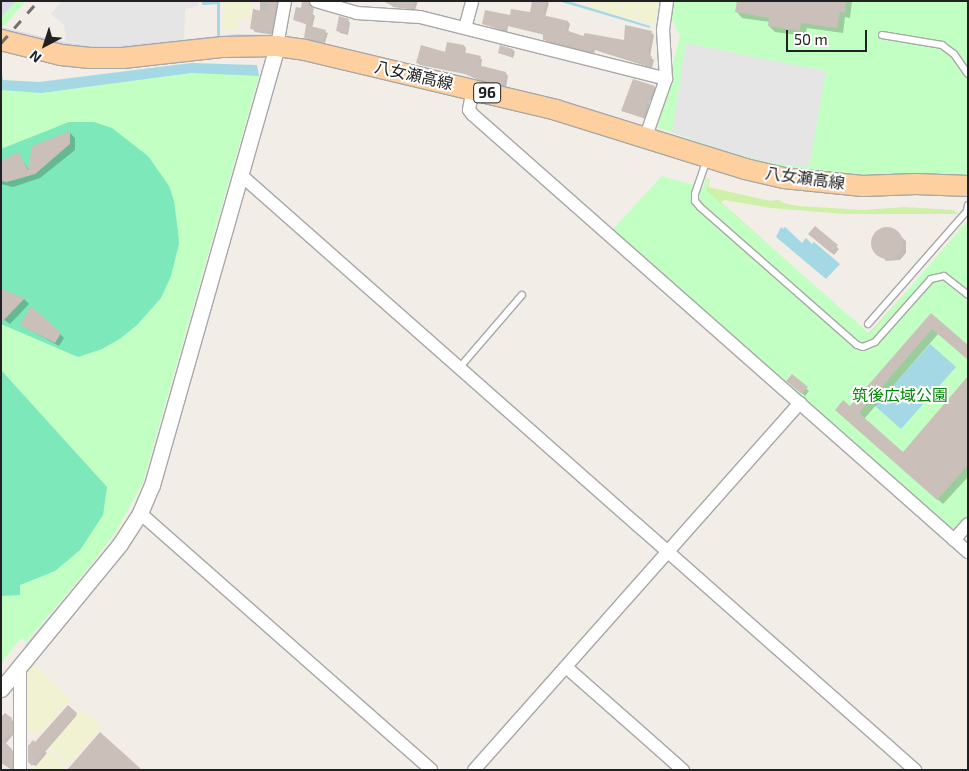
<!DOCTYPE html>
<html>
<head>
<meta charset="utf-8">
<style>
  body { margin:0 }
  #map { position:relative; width:969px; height:771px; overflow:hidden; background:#f2eee7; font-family:"Exo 2","Noto Sans JP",sans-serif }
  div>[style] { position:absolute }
  .farmland>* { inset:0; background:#f1f2d1 }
  .grass>* { inset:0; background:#cff0a8 }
  .park>* { inset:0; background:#c1ffc3 }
  .pitch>* { inset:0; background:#7de8ba }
  .parking>* { inset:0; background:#e5e5e5 }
  .plaza>* { inset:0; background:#dbdbe8 }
  .water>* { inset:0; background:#a3d8e4 }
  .shadow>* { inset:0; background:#0003 }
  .stream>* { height:3px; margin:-1.5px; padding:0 1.5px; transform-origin:1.5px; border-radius:1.5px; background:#a3d8e4 }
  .building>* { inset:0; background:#cbc0b9 }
  .round { border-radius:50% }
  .roads { filter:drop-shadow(1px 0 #a8a8a8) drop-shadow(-1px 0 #a8a8a8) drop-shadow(0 1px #a8a8a8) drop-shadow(0 -1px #a8a8a8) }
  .service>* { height:6px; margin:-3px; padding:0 3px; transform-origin:3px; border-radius:3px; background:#fff }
  .minor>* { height:12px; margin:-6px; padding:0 6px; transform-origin:6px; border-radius:6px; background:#fff }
  .tertiary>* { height:15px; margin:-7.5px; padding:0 7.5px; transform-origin:7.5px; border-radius:7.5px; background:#fff }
  .primary>* { height:20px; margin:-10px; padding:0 10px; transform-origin:10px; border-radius:10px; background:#ffd09f }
  .rail>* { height:3px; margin-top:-1.5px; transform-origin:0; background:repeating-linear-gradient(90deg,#6f6f6f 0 10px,transparent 0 20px) }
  span { translate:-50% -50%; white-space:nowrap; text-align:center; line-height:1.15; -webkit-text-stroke:4px #fff; paint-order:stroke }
  .shield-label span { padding:1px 4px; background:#fff; border:1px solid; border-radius:4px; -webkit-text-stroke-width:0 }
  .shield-label { font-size:15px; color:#212121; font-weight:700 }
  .street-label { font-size:16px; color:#212121 }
  .park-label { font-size:16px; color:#018806 }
  .frame { position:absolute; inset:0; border:2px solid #212121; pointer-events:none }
  .north { position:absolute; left:20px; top:20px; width:50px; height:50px; -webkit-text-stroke:4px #fff; paint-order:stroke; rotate:220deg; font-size:14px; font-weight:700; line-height:20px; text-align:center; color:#212121 }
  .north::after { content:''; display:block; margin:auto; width:18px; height:22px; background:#212121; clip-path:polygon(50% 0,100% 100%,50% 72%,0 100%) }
  .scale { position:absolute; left:786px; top:30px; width:81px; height:22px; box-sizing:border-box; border:2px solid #212121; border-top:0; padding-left:6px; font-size:15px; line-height:18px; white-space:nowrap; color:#212121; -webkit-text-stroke:4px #fff; paint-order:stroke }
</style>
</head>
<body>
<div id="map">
  <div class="farmland">
    <i style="clip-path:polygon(224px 1px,252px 1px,251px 17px,242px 17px,241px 20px,238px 22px,238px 29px,222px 29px)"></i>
    <i style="clip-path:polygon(590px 1px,604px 1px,602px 11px,589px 7px)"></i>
    <i style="clip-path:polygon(606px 1px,621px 1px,619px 16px,604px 12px)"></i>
    <i style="clip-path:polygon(623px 1px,639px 1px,636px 20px,620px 16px)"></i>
    <i style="clip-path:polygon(641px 1px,658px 1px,655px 24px,638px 20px)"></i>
    <i style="clip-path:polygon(30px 662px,71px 699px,37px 736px,24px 727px,24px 671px)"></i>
    <i style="clip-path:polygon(82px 710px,102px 727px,69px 764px,49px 746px)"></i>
    <i style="clip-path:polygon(49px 750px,68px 766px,65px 770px,32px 770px)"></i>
  </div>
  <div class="grass">
    <i style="clip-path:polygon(706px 178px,710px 179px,708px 187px,771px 201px,778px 200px,787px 204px,799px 206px,864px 210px,904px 207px,954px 210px,958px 214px,845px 214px,771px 208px,724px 200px,721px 202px,868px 334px,908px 290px,872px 339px,702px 194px)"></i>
  </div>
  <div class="park">
    <i style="clip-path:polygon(1px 1px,26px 1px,4px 26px,1px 26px)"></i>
    <i style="clip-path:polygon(674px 1px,968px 1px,968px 176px,867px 175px,812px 172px,777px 166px,730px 153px,656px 127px,680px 36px,671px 17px)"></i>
    <i style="clip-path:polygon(195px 72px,259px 76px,143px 482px,116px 532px,87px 570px,26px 642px,21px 638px,1px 663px,1px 88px)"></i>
    <i style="clip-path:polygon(662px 176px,704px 188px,706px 179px,709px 179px,706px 190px,870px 334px,968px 220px,968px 518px,958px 529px,950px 529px,807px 403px,807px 399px,799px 397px,611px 231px)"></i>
  </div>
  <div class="pitch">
    <i style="clip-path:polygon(69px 122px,94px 122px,112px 128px,148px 156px,169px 186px,174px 201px,178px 231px,179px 244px,171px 276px,161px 298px,137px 325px,121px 338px,102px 349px,78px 357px,1px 324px,1px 149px)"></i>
    <i style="clip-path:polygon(1px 370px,107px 487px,103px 515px,80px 550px,55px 571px,20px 585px,20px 595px,1px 596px)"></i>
  </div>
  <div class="parking">
    <i style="clip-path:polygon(62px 1px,199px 1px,198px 6px,185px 9px,184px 39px,115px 47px,92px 46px,66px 41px,64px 25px,51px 14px)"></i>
    <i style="clip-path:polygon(686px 43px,826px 71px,809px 167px,772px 163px,731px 153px,672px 132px)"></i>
  </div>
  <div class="plaza">
    <i style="clip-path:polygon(1px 1px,16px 1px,1px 18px)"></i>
    <i style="clip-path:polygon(1px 27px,59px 41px,91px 46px,115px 46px,238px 34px,274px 35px,274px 38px,145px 49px,81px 50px,1px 32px)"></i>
    <i style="clip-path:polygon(84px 576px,84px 578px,30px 645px,25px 645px)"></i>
  </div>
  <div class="water">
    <i style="clip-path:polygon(558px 1px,568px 1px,650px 26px,650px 28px)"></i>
    <i style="clip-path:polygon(191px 63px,257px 65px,259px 76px,191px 73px,41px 93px,1px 90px,2px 75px,3px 80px,39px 82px)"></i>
    <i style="clip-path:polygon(781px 227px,783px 229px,785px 227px,802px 243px,806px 238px,812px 244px,814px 242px,840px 264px,826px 279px,776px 237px)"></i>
    <i style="clip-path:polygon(930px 344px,956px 367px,901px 429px,875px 406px)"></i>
  </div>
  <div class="shadow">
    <i style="clip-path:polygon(260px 1px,280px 1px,274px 35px,255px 32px,252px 28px,260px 12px)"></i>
    <i style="clip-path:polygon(391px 1px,418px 1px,415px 10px,393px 7px,390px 4px)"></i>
    <i style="clip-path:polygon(534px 1px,546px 1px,549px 3px,545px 17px,568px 22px,570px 24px,568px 32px,584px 37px,625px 42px,651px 32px,654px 35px,650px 57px,654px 60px,652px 68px,595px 50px,594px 54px,547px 42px,545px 35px,508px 26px,507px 32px,483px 24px,531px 14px)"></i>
    <i style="clip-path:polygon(738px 1px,852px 1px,850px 18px,845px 17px,843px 33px,807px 28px,805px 36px,775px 32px,769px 26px,770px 22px,742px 18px,737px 12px)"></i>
    <i style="clip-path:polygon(312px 13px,315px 16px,312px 28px,328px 33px,325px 43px,308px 40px,305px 37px,307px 25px,294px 19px)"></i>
    <i style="clip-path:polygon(348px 20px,350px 23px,348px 35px,340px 33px,338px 30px)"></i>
    <i style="clip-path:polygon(464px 46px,466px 48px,465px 54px,482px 59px,481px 67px,506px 73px,508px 76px,506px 87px,481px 81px,465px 74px,420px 65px,417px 62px)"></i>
    <i style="clip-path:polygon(513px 50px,515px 52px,513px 58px,499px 52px)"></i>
    <i style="clip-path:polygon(654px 87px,657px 90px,653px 101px,650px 100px,646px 119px,622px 111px)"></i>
    <i style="clip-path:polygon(70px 133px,75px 138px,75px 150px,40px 178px,13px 187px,1px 184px,1px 162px,18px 154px,29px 170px)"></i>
    <i style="clip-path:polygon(815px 227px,839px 249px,834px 255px,810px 234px)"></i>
    <i style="clip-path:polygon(882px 229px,892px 229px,906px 241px,906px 253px,900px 260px,886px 261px,872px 245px,874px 235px)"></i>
    <i style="clip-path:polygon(2px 291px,24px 299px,29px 304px,10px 324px,1px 318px)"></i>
    <i style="clip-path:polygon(931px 315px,938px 334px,864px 419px,903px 454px,968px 378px,968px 477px,943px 504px,842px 415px)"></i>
    <i style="clip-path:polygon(21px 325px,60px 334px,64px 338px,59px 346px)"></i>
    <i style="clip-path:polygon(792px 376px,809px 391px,805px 396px,788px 380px)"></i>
    <i style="clip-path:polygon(68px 707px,77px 715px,45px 752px,47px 753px,36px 766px,31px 764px,35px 744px)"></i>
    <i style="clip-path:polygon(5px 714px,14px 722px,14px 734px,6px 743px,14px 753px,14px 770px,1px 759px)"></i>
  </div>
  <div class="stream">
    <i style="left:203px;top:1px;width:2px;rotate:90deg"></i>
    <i style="left:203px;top:3px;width:15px;rotate:-4deg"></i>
    <i style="left:218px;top:2px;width:32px;rotate:90deg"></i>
  </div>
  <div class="building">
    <i style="clip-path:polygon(267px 1px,277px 1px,271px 32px,250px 29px,253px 9px,268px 12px)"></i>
    <i style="clip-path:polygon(302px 1px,308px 1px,314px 9px,310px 25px,293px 20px,296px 7px,301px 8px)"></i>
    <i style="clip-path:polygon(382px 1px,415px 1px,412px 8px,396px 7px)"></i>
    <i style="clip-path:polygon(532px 1px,546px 1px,543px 15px,568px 21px,566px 30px,583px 36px,585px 33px,624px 40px,625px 25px,652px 31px,647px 55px,652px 56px,649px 66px,592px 48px,592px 52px,543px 40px,543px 33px,506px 25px,505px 30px,482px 24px,485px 10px,510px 15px,511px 9px,530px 12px)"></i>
    <i style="clip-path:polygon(737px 1px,846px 1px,845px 13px,840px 12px,837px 28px,801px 23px,800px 31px,768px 26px,769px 18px,735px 12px)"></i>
    <i style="clip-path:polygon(339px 16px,349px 19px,346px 33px,336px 31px)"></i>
    <i style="clip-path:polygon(306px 25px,326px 30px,323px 41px,304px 38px)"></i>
    <i style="clip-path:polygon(447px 42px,464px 45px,463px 52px,481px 56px,478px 65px,506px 72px,503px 85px,478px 79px,461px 72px,416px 63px,421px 45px,445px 52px)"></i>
    <i style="clip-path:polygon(500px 45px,513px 49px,511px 57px,498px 53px)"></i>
    <i style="clip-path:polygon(633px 79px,655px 86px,650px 99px,648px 98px,643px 117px,621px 111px)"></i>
    <i style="clip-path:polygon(70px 131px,70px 144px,35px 174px,7px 182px,1px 181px,1px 161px,18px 152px,28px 170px,32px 146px)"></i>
    <i style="clip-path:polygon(815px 226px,838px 245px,831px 253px,808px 234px)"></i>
    <i class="round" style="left:871px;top:227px;width:32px;height:32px"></i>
    <i style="clip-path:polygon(1px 289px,25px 298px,1px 323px)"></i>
    <i style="clip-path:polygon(31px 306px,61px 333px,55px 343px,20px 325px)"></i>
    <i style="clip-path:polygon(931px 313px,968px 345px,968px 360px,932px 329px,859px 413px,903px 452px,968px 376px,968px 465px,937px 500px,835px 410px,843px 400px,850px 406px)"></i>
    <i style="clip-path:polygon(792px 374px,808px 387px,802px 394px,786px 381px)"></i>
    <i style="clip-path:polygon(68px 705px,77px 713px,32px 766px,28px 762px,28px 746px,33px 740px,35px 742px)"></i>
    <i style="clip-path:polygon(5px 713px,12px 718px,12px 731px,3px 741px,12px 749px,12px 770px,1px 763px,1px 717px)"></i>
    <i style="clip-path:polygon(100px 732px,130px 759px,142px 770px,67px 770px)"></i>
  </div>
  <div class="roads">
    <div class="service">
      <i style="left:882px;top:35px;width:61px;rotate:9.5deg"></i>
      <i style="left:942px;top:45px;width:15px;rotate:37deg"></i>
      <i style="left:954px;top:54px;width:24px;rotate:55deg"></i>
      <i style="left:707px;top:159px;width:37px;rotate:109deg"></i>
      <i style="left:695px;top:194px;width:7px;rotate:90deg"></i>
      <i style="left:695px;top:201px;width:8px;rotate:50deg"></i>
      <i style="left:700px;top:207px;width:209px;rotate:41.3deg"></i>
      <i style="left:857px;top:345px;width:6px;rotate:18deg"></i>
      <i style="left:863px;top:347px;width:13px;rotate:-23deg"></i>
      <i style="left:875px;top:342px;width:84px;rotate:-48.4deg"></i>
      <i style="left:931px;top:279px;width:13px;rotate:-13deg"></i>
      <i style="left:944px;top:276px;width:31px;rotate:38deg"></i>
      <i style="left:868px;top:324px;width:150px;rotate:-48.8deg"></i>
      <i style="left:967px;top:211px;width:6px;rotate:-81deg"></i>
      <i style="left:460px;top:367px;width:95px;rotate:-49.3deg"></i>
    </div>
    <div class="minor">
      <i style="left:316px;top:1px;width:43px;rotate:16.3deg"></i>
      <i style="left:357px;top:13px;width:63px;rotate:3.6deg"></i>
      <i style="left:420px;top:17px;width:254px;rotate:14.1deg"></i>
      <i style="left:465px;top:28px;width:28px;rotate:-75deg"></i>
      <i style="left:277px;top:46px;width:46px;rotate:-79.9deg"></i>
      <i style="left:473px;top:89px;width:21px;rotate:101deg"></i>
      <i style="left:469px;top:110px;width:5px;rotate:53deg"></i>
      <i style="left:472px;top:114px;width:662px;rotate:41.45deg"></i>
      <i style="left:646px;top:136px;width:60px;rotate:-70.7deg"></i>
      <i style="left:666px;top:79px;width:49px;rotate:-93.5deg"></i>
      <i style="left:663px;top:30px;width:29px;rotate:-82deg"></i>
      <i style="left:242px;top:176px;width:898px;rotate:41.43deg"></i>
      <i style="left:140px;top:513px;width:388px;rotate:41.4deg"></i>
      <i style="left:954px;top:540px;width:21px;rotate:-49deg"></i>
      <i style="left:20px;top:667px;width:103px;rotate:90deg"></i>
      <i style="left:566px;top:667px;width:156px;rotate:41.4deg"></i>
      <i style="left:474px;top:770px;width:491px;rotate:-48.4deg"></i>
    </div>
    <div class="tertiary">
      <i style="left:1px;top:689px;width:188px;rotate:-50.6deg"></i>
      <i style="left:120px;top:544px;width:37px;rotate:-57deg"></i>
      <i style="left:140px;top:513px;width:30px;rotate:-67deg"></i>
      <i style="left:152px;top:485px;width:456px;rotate:-74.1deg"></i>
    </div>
    <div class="primary">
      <i style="left:1px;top:40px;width:62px;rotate:14deg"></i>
      <i style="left:61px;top:55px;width:29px;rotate:6deg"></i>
      <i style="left:90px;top:58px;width:33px"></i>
      <i style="left:123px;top:58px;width:101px;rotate:-6.3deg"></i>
      <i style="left:223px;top:47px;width:54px;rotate:-1.1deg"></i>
      <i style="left:277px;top:46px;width:28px;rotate:8deg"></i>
      <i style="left:305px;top:50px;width:258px;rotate:13.4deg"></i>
      <i style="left:556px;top:110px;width:198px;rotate:17.3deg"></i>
      <i style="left:745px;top:169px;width:40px;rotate:13deg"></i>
      <i style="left:784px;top:178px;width:79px;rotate:5.8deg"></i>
      <i style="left:863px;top:186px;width:53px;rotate:-2.2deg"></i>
      <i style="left:916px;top:184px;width:52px;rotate:2.2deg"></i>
    </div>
  </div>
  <div class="rail">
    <i style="left:1px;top:43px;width:56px;rotate:-48.6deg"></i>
  </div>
  <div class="shield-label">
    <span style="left:487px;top:93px">96</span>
  </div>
  <div class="street-label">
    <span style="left:414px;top:75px;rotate:13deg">八女瀬高線</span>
    <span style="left:805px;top:178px;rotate:8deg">八女瀬高線</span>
  </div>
  <div class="park-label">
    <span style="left:900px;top:395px">筑後広域公園</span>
  </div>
  <div class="frame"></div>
  <div class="north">N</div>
  <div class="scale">50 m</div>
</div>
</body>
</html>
